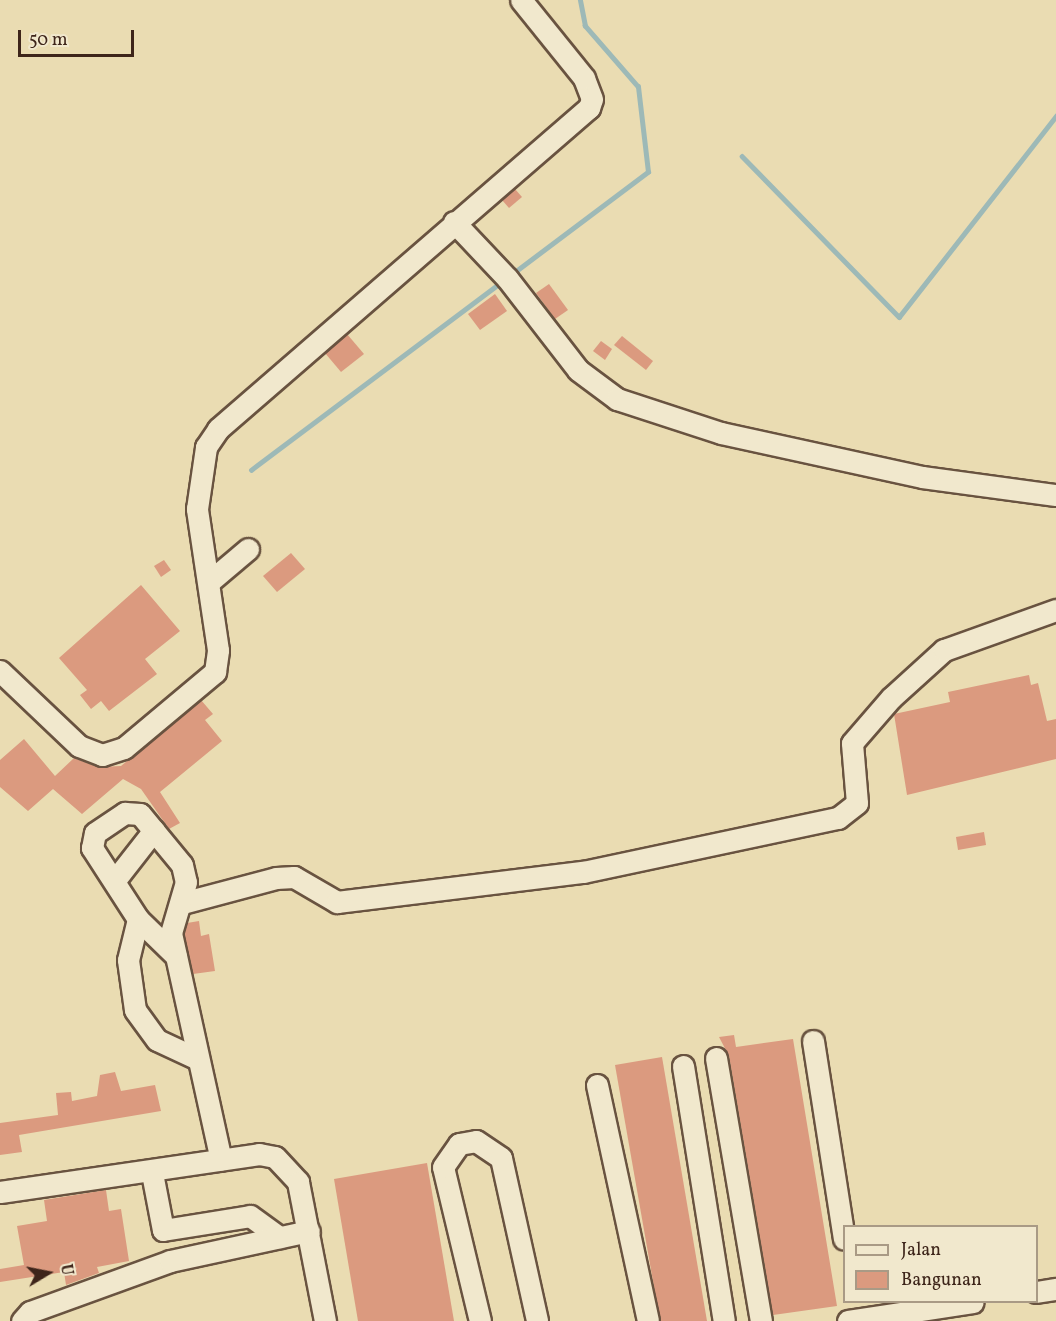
<!DOCTYPE html>
<html>
<head>
<meta charset="utf-8">
<style>
  body { margin:0 }
  #map { position:relative; width:1056px; height:1321px; overflow:hidden; background:#eadcb2; font-family:Vollkorn,serif }
  div>[style] { position:absolute }
  .stream>* { height:4.5px; margin:-2.25px; padding:0 2.25px; transform-origin:2.25px; border-radius:2.25px; background:#9db9b7 }
  .building>* { inset:0; background:#db9a7f }
  .roads { filter:drop-shadow(2px 0 #695340) drop-shadow(-2px 0 #695340) drop-shadow(0 2px #695340) drop-shadow(0 -2px #695340) }
  .minor>* { height:21px; margin:-10.5px; padding:0 10.5px; transform-origin:10.5px; border-radius:10.5px; background:#f1e8cd }
  span { translate:-50% -50%; white-space:nowrap; text-align:center; line-height:1.15; -webkit-text-stroke:6px #f1e8cd; paint-order:stroke }
  .legend { position:absolute; left:843px; top:1225px; width:195px; height:78px; box-sizing:border-box; background:#f1e8cd; border:2px solid #a99a85; margin:0; padding:8px 10px; list-style:none; font-size:18px; color:#3e251a }
  .legend li { display:flex; align-items:center; gap:12px; height:30px }
  .legend b { width:30px; border:2px solid #a99a85 }
  .north { position:absolute; left:18px; top:1243px; width:60px; height:60px; -webkit-text-stroke:4px #f1e8cd; paint-order:stroke; rotate:80deg; font-size:16px; font-weight:700; line-height:24px; text-align:center; color:#3e251a }
  .north::after { content:''; display:block; margin:auto; width:21px; height:27px; background:#3e251a; clip-path:polygon(50% 0,100% 100%,50% 72%,0 100%) }
  .scale { position:absolute; left:18px; top:30px; width:116px; height:27px; box-sizing:border-box; border:3px solid #3e251a; border-top:0; padding-left:8px; font-size:18px; line-height:21px; white-space:nowrap; color:#3e251a; -webkit-text-stroke:4px #f1e8cd; paint-order:stroke }
</style>
</head>
<body>
<div id="map">
  <div class="stream">
    <i style="left:742px;top:156px;width:225px;rotate:45.7deg"></i>
    <i style="left:899px;top:317px;width:255px;rotate:-52deg"></i>
    <i style="left:512px;top:274px;width:170px;rotate:-36.9deg"></i>
    <i style="left:648px;top:172px;width:86px;rotate:-96.7deg"></i>
    <i style="left:638px;top:87px;width:81px;rotate:-131deg"></i>
    <i style="left:585px;top:26px;width:26px;rotate:-101deg"></i>
    <i style="left:251px;top:470px;width:315px;rotate:-36.9deg"></i>
  </div>
  <div class="building">
    <i style="clip-path:polygon(515px 189px,522px 197px,509px 208px,502px 200px)"></i>
    <i style="clip-path:polygon(549px 284px,568px 310px,555px 319px,536px 293px)"></i>
    <i style="clip-path:polygon(495px 294px,507px 311px,480px 330px,468px 314px)"></i>
    <i style="clip-path:polygon(347px 334px,364px 354px,341px 372px,325px 353px)"></i>
    <i style="clip-path:polygon(622px 336px,653px 361px,646px 370px,614px 345px)"></i>
    <i style="clip-path:polygon(601px 341px,612px 349px,605px 360px,593px 351px)"></i>
    <i style="clip-path:polygon(291px 553px,305px 569px,277px 592px,263px 576px)"></i>
    <i style="clip-path:polygon(164px 560px,171px 570px,161px 577px,154px 566px)"></i>
    <i style="clip-path:polygon(141px 585px,180px 631px,145px 659px,157px 674px,109px 711px,101px 701px,91px 709px,80px 695px,87px 690px,59px 658px)"></i>
    <i style="clip-path:polygon(1029px 675px,1031px 685px,1038px 683px,1047px 721px,1056px 719px,1056px 759px,907px 795px,894px 714px,950px 702px,948px 692px)"></i>
    <i style="clip-path:polygon(201px 700px,213px 714px,205px 720px,222px 741px,160px 792px,180px 823px,169px 829px,141px 789px,123px 779px,82px 814px,53px 789px,28px 811px,0 787px,0 760px,24px 739px,55px 776px,74px 758px,98px 767px,121px 766px)"></i>
    <i style="clip-path:polygon(984px 832px,986px 845px,958px 850px,956px 837px)"></i>
    <i style="clip-path:polygon(199px 921px,201px 936px,209px 934px,215px 971px,193px 974px,184px 933px,187px 923px)"></i>
    <i style="clip-path:polygon(734px 1035px,736px 1047px,793px 1039px,837px 1306px,773px 1315px,729px 1056px,719px 1037px)"></i>
    <i style="clip-path:polygon(662px 1057px,707px 1321px,660px 1321px,615px 1065px)"></i>
    <i style="clip-path:polygon(115px 1072px,121px 1091px,155px 1085px,161px 1111px,19px 1135px,22px 1152px,0 1155px,0 1123px,58px 1115px,56px 1093px,71px 1092px,72px 1101px,97px 1096px,100px 1075px)"></i>
    <i style="clip-path:polygon(427px 1163px,454px 1321px,358px 1321px,334px 1179px)"></i>
    <i style="clip-path:polygon(106px 1190px,109px 1211px,121px 1209px,129px 1261px,97px 1267px,99px 1273px,66px 1285px,64px 1272px,0 1282px,0 1269px,24px 1265px,17px 1226px,47px 1221px,44px 1200px)"></i>
  </div>
  <div class="roads">
    <div class="minor">
      <i style="left:454px;top:222px;width:77px;rotate:46.6deg"></i>
      <i style="left:507px;top:278px;width:116px;rotate:52.3deg"></i>
      <i style="left:578px;top:370px;width:49px;rotate:36.6deg"></i>
      <i style="left:617px;top:399px;width:109px;rotate:18.1deg"></i>
      <i style="left:721px;top:433px;width:206px;rotate:12.3deg"></i>
      <i style="left:922px;top:477px;width:135px;rotate:7.7deg"></i>
      <i style="left:209px;top:582px;width:51px;rotate:-40.2deg"></i>
      <i style="left:0;top:671px;width:109px;rotate:43.5deg"></i>
      <i style="left:79px;top:746px;width:25px;rotate:21deg"></i>
      <i style="left:102px;top:755px;width:23px;rotate:-18deg"></i>
      <i style="left:124px;top:748px;width:119px;rotate:-39.9deg"></i>
      <i style="left:215px;top:672px;width:22px;rotate:-82deg"></i>
      <i style="left:218px;top:650px;width:143px;rotate:-98.5deg"></i>
      <i style="left:197px;top:509px;width:63px;rotate:-81.7deg"></i>
      <i style="left:206px;top:447px;width:22px;rotate:-56deg"></i>
      <i style="left:218px;top:429px;width:491px;rotate:-40.9deg"></i>
      <i style="left:589px;top:108px;width:9px;rotate:-72deg"></i>
      <i style="left:592px;top:99px;width:22px;rotate:-111deg"></i>
      <i style="left:584px;top:78px;width:100px;rotate:-128.9deg"></i>
      <i style="left:115px;top:880px;width:63px;rotate:-52deg"></i>
      <i style="left:182px;top:903px;width:97px;rotate:-14.9deg"></i>
      <i style="left:276px;top:878px;width:18px;rotate:-3deg"></i>
      <i style="left:294px;top:877px;width:50px;rotate:30.2deg"></i>
      <i style="left:337px;top:902px;width:248px;rotate:-7deg"></i>
      <i style="left:583px;top:872px;width:261px;rotate:-12deg"></i>
      <i style="left:838px;top:818px;width:24px;rotate:-38deg"></i>
      <i style="left:857px;top:803px;width:60px;rotate:-94.8deg"></i>
      <i style="left:852px;top:743px;width:60px;rotate:-49.1deg"></i>
      <i style="left:891px;top:698px;width:72px;rotate:-42.2deg"></i>
      <i style="left:944px;top:650px;width:119px;rotate:-19.7deg"></i>
      <i style="left:138px;top:919px;width:42px;rotate:103.7deg"></i>
      <i style="left:128px;top:960px;width:50px;rotate:82deg"></i>
      <i style="left:135px;top:1010px;width:37px;rotate:54deg"></i>
      <i style="left:157px;top:1040px;width:45px;rotate:24.9deg"></i>
      <i style="left:176px;top:956px;width:53px;rotate:-135.8deg"></i>
      <i style="left:138px;top:919px;width:85px;rotate:-122.9deg"></i>
      <i style="left:92px;top:848px;width:15px;rotate:-79deg"></i>
      <i style="left:95px;top:833px;width:36px;rotate:-34deg"></i>
      <i style="left:125px;top:813px;width:15px;rotate:4deg"></i>
      <i style="left:140px;top:814px;width:66px;rotate:50.5deg"></i>
      <i style="left:182px;top:865px;width:17px;rotate:77deg"></i>
      <i style="left:186px;top:882px;width:53px;rotate:106.4deg"></i>
      <i style="left:171px;top:933px;width:232px;rotate:77.6deg"></i>
      <i style="left:813px;top:1041px;width:200px;rotate:81.1deg"></i>
      <i style="left:716px;top:1058px;width:267px;rotate:80.3deg"></i>
      <i style="left:683px;top:1066px;width:258px;rotate:80.9deg"></i>
      <i style="left:597px;top:1085px;width:241px;rotate:77.8deg"></i>
      <i style="left:152px;top:1173px;width:58px;rotate:79.1deg"></i>
      <i style="left:163px;top:1230px;width:88px;rotate:-9.1deg"></i>
      <i style="left:250px;top:1216px;width:36px;rotate:36deg"></i>
      <i style="left:0;top:1192px;width:262px;rotate:-8.3deg"></i>
      <i style="left:259px;top:1154px;width:16px;rotate:11deg"></i>
      <i style="left:275px;top:1157px;width:34px;rotate:47deg"></i>
      <i style="left:298px;top:1182px;width:142px;rotate:79deg"></i>
      <i style="left:1036px;top:1292px;width:20px;rotate:-9deg"></i>
      <i style="left:22px;top:1321px;width:12px;rotate:-48deg"></i>
      <i style="left:30px;top:1312px;width:149px;rotate:-20deg"></i>
      <i style="left:170px;top:1261px;width:142px;rotate:-12.2deg"></i>
      <i style="left:480px;top:1321px;width:158px;rotate:-103.5deg"></i>
      <i style="left:443px;top:1167px;width:28px;rotate:-55deg"></i>
      <i style="left:459px;top:1144px;width:17px;rotate:-10deg"></i>
      <i style="left:476px;top:1141px;width:30px;rotate:34deg"></i>
      <i style="left:501px;top:1158px;width:167px;rotate:77.5deg"></i>
      <i style="left:848px;top:1321px;width:126px;rotate:-8.6deg"></i>
    </div>
  </div>
  <ul class="legend">
  <li><b style="height:8px;background:#f1e8cd"></b>Jalan</li>
  <li><b style="height:16px;background:#db9a7f"></b>Bangunan</li>
  </ul>
  <div class="north">U</div>
  <div class="scale">50 m</div>
</div>
</body>
</html>
